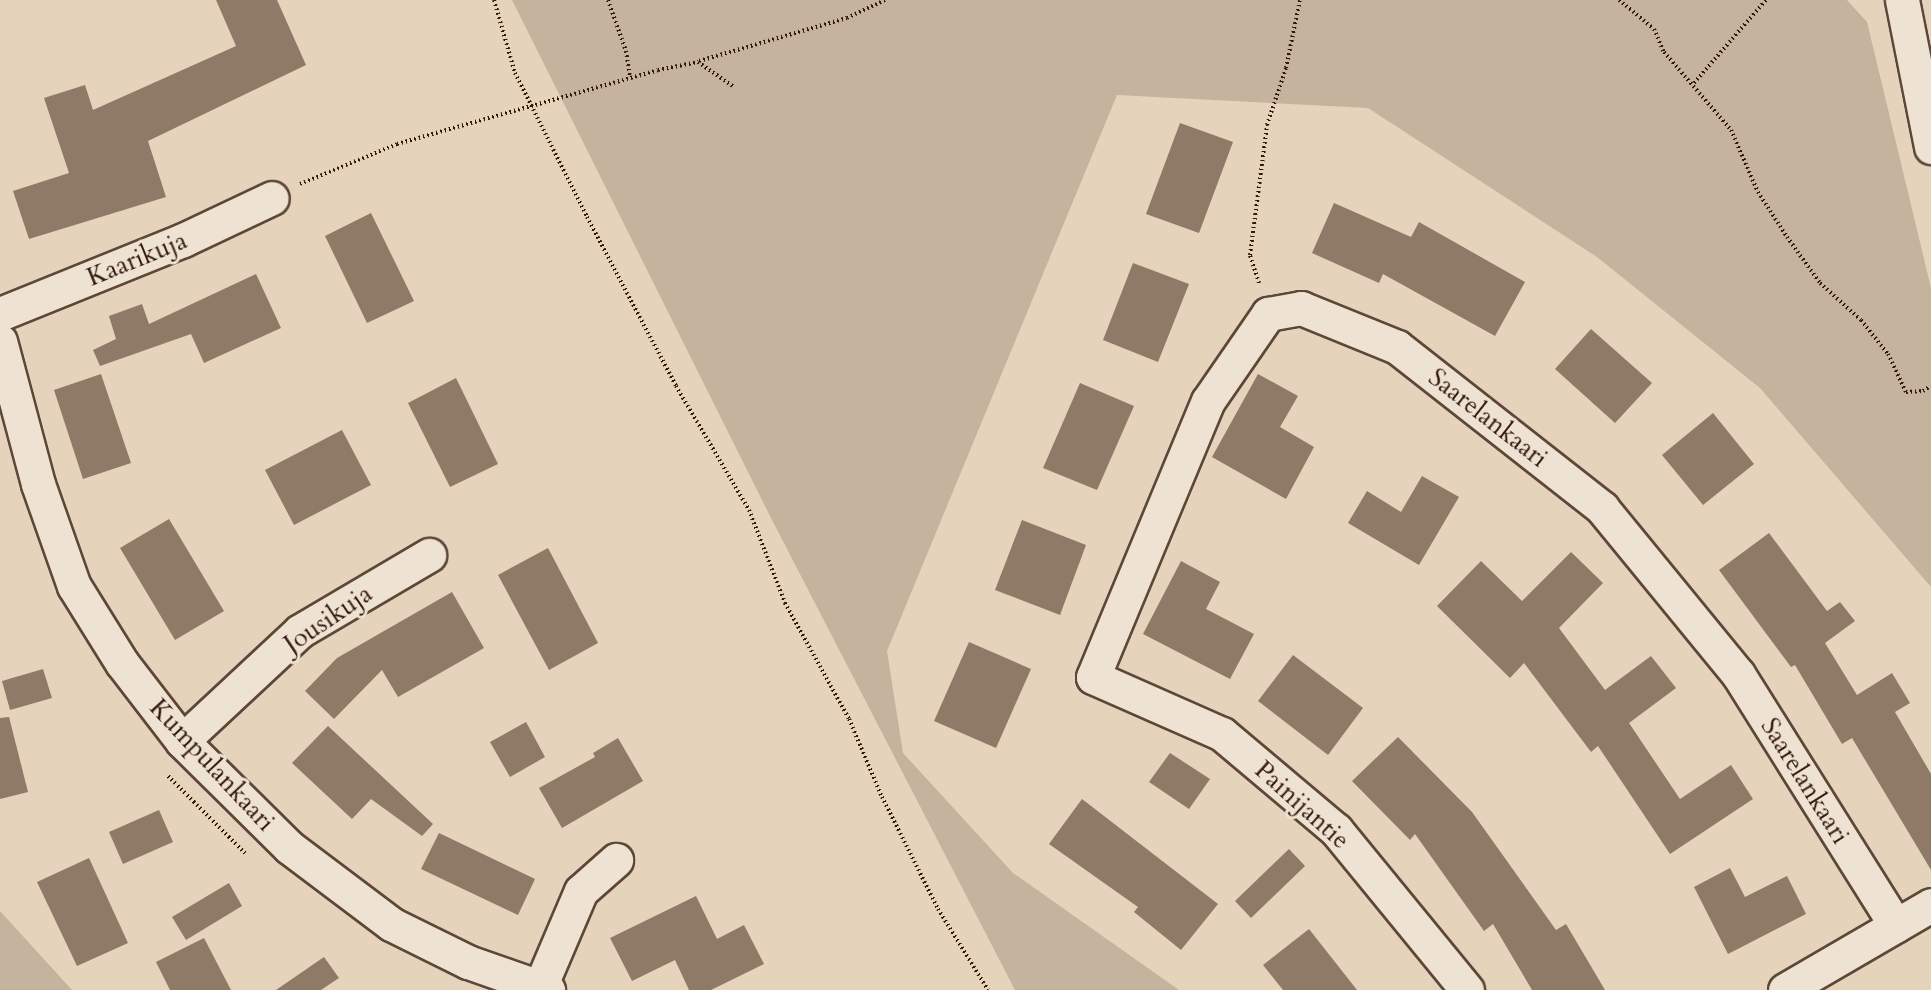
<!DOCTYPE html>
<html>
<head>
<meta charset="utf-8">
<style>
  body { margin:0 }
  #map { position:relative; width:1931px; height:990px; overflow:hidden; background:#e5d3bb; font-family:Cardo,serif }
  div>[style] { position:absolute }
  .green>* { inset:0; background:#c6b39d }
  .building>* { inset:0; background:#8f7967 }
  .path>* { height:4px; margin-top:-2px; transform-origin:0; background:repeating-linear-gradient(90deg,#31170c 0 1.5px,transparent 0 4.5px) }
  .roads { filter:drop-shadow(2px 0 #5e4638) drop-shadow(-2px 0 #5e4638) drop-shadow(0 2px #5e4638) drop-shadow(0 -2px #5e4638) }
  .street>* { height:33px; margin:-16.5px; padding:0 16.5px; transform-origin:16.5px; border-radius:16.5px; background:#eee2d3 }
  span { translate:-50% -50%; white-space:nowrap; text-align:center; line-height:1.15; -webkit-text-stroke:6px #eee2d3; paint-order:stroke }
  .street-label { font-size:26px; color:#31170c }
</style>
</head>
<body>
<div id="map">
  <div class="green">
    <i style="clip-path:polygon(512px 0,1847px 0,1867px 22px,1931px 288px,1931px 587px,1760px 388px,1597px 257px,1368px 108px,1117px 95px,887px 651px,903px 753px,1013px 873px,1179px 990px,1015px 990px,771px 518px)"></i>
    <i style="clip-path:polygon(0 911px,72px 990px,0 990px)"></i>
  </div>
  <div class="building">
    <i style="clip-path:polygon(216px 0,277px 0,306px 65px,148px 141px,166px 197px,29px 239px,13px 191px,69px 173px,44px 98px,85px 85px,93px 110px,236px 46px)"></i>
    <i style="clip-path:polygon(1180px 123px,1233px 142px,1199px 233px,1146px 214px)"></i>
    <i style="clip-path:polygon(1334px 203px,1411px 237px,1419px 222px,1525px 282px,1495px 336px,1383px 274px,1379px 283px,1312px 253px)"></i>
    <i style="clip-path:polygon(371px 213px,414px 301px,367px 323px,325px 236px)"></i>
    <i style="clip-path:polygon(1133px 263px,1189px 284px,1158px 362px,1103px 340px)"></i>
    <i style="clip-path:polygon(256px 274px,281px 328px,204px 363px,191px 334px,100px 366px,93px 350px,116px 339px,109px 316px,142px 304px,149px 324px)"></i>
    <i style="clip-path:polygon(1591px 329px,1652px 383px,1615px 423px,1555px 369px)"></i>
    <i style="clip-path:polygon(101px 374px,131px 463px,83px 479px,54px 390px)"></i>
    <i style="clip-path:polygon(1258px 374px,1298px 396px,1280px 427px,1314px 447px,1286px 499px,1212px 457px)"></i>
    <i style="clip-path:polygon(456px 378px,498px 464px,450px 487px,408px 403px)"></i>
    <i style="clip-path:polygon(1080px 383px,1134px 406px,1097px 490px,1043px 468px)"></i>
    <i style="clip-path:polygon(1713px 413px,1754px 464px,1703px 505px,1662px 455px)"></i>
    <i style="clip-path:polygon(342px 430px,371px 485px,294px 525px,265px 470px)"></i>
    <i style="clip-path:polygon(1422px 476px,1459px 497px,1419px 565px,1348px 523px,1367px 491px,1401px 512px)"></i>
    <i style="clip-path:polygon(169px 519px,224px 611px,175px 640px,120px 548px)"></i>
    <i style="clip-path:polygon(1022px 520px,1086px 545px,1060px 615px,995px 590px)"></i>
    <i style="clip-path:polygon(1769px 533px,1827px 611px,1840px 602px,1855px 621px,1825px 643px,1857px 695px,1892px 673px,1910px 703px,1895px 712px,1931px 774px,1931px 870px,1852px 738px,1842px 744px,1795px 665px,1791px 667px,1719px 570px)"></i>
    <i style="clip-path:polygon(548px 548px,598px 643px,549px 670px,498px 575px)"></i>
    <i style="clip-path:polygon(1571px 552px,1603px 583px,1559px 628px,1605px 690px,1651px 656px,1676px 688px,1629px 723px,1680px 799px,1731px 765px,1753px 799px,1670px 854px,1598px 746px,1591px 752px,1524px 663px,1510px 678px,1437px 606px,1481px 561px,1522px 601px)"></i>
    <i style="clip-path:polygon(1181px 561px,1220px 582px,1206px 609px,1254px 634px,1230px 679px,1143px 634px)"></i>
    <i style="clip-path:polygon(452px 592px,484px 648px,398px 697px,382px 670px,334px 719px,305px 691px,337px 658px)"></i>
    <i style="clip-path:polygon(969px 642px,1031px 669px,996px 748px,934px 721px)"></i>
    <i style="clip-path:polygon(1293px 655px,1363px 708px,1328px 755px,1258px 701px)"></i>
    <i style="clip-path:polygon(43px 669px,52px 698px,10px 710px,2px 681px)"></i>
    <i style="clip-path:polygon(9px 717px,28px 792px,0 799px,0 718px)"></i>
    <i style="clip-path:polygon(526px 722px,545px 757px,510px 777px,490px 742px)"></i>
    <i style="clip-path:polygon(328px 726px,433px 824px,422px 836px,371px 799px,352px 819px,292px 763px)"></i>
    <i style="clip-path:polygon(1398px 737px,1472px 812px,1556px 930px,1566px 924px,1605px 990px,1532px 990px,1493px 924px,1484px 931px,1415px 834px,1410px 840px,1352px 781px)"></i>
    <i style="clip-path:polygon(618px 738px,643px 781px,562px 828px,539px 788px,595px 757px,593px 753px)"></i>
    <i style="clip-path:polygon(1170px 753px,1210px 779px,1189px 809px,1149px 782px)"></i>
    <i style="clip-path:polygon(1082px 799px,1218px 904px,1181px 950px,1134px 912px,1138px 907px,1049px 844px)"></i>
    <i style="clip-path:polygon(159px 810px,173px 842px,123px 864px,109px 832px)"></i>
    <i style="clip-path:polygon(439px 833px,535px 879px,518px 915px,421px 869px)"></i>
    <i style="clip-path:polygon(1289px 849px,1305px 866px,1251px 918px,1235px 901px)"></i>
    <i style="clip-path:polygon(89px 858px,128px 943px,77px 966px,37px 882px)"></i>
    <i style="clip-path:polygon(1730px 868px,1745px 897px,1787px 876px,1806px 914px,1728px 954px,1694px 887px)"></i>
    <i style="clip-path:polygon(229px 883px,242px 906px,186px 940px,172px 917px)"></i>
    <i style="clip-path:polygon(696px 896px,717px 939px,744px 925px,764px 964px,711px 990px,689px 990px,675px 960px,632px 981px,610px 938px)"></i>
    <i style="clip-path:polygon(1309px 929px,1357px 990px,1283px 990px,1263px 965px)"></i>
    <i style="clip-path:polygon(204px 938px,231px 990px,170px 990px,156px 962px)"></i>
    <i style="clip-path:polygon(324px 957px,339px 978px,321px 990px,276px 990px)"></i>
  </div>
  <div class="path">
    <i style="left:494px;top:0;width:76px;rotate:74deg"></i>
    <i style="left:515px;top:73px;width:161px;rotate:63.4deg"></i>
    <i style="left:587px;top:217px;width:191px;rotate:62.2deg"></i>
    <i style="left:676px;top:386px;width:144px;rotate:59.5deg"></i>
    <i style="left:749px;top:510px;width:100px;rotate:68.8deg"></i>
    <i style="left:785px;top:603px;width:132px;rotate:61.1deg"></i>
    <i style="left:849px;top:719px;width:85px;rotate:67.1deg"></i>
    <i style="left:882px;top:797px;width:125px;rotate:63.4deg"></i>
    <i style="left:938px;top:909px;width:95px;rotate:58.3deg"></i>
    <i style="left:608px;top:0;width:54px;rotate:70.6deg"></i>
    <i style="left:626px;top:51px;width:26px;rotate:81deg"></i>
    <i style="left:1619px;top:0;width:45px;rotate:39.6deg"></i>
    <i style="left:1654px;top:29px;width:25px;rotate:67deg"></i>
    <i style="left:1664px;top:52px;width:103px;rotate:49.3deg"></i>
    <i style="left:1731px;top:130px;width:68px;rotate:66.5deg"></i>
    <i style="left:1758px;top:192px;width:54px;rotate:57.2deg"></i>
    <i style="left:1787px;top:237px;width:57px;rotate:54.3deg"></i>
    <i style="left:1820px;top:283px;width:55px;rotate:42.1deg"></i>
    <i style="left:1861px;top:320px;width:43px;rotate:51.5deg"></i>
    <i style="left:1888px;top:354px;width:42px;rotate:64.7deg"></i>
    <i style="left:1906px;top:392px;width:17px;rotate:-3deg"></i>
    <i style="left:1923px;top:391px;width:9px;rotate:-32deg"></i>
    <i style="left:699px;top:61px;width:154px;rotate:-16.2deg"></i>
    <i style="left:847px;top:18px;width:42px;rotate:-25.3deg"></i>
    <i style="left:1694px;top:83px;width:110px;rotate:-49.1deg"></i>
    <i style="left:300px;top:184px;width:105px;rotate:-22.4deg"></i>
    <i style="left:397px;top:144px;width:271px;rotate:-15.8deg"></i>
    <i style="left:658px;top:70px;width:41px;rotate:-11.3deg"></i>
    <i style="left:698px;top:62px;width:44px;rotate:34.8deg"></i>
    <i style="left:1259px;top:283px;width:29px;rotate:-108deg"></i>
    <i style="left:1250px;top:255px;width:131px;rotate:-82.5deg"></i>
    <i style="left:1267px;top:125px;width:60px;rotate:-71.6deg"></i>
    <i style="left:1286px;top:68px;width:69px;rotate:-78.4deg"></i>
    <i style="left:168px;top:776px;width:109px;rotate:45deg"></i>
  </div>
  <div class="roads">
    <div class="street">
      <i style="left:1902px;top:0;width:150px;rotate:78.8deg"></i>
      <i style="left:0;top:314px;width:197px;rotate:-22deg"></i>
      <i style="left:183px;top:240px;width:98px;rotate:-25.3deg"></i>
      <i style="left:0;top:341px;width:148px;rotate:75.1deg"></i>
      <i style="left:38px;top:484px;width:108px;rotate:70.6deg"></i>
      <i style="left:74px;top:586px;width:91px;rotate:58.1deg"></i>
      <i style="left:122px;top:663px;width:98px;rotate:52.4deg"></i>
      <i style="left:182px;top:741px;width:151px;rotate:44.7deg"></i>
      <i style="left:289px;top:847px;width:128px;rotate:37deg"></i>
      <i style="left:391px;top:924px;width:86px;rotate:26.3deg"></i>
      <i style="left:468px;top:962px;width:85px;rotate:19.3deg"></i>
      <i style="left:182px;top:741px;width:161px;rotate:-43deg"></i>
      <i style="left:300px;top:631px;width:150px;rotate:-30.5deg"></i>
      <i style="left:540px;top:987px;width:104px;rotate:-66.9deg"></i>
      <i style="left:581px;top:891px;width:47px;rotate:-41.5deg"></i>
      <i style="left:1467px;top:990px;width:207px;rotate:-129.3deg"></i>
      <i style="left:1336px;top:830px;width:149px;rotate:-139.9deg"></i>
      <i style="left:1222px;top:734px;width:141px;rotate:-156.2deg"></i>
      <i style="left:1093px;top:677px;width:299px;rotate:-67.4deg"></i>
      <i style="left:1208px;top:401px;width:106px;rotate:-55.4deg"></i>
      <i style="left:1268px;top:314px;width:34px;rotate:-10deg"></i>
      <i style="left:1301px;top:308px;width:104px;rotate:22.1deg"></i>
      <i style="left:1397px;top:347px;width:261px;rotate:38.1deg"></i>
      <i style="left:1602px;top:508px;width:215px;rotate:50.7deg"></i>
      <i style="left:1738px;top:674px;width:297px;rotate:57.9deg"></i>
      <i style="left:1785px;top:990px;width:169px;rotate:-30.2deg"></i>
    </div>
  </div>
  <div class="street-label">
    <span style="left:137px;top:259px;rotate:-22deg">Kaarikuja</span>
    <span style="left:1488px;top:418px;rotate:38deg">Saarelankaari</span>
    <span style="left:328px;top:619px;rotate:-34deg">Jousikuja</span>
    <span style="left:212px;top:765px;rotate:47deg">Kumpulankaari</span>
    <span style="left:1805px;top:781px;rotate:58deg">Saarelankaari</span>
    <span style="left:1302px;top:805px;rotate:42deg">Painijantie</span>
  </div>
</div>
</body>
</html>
